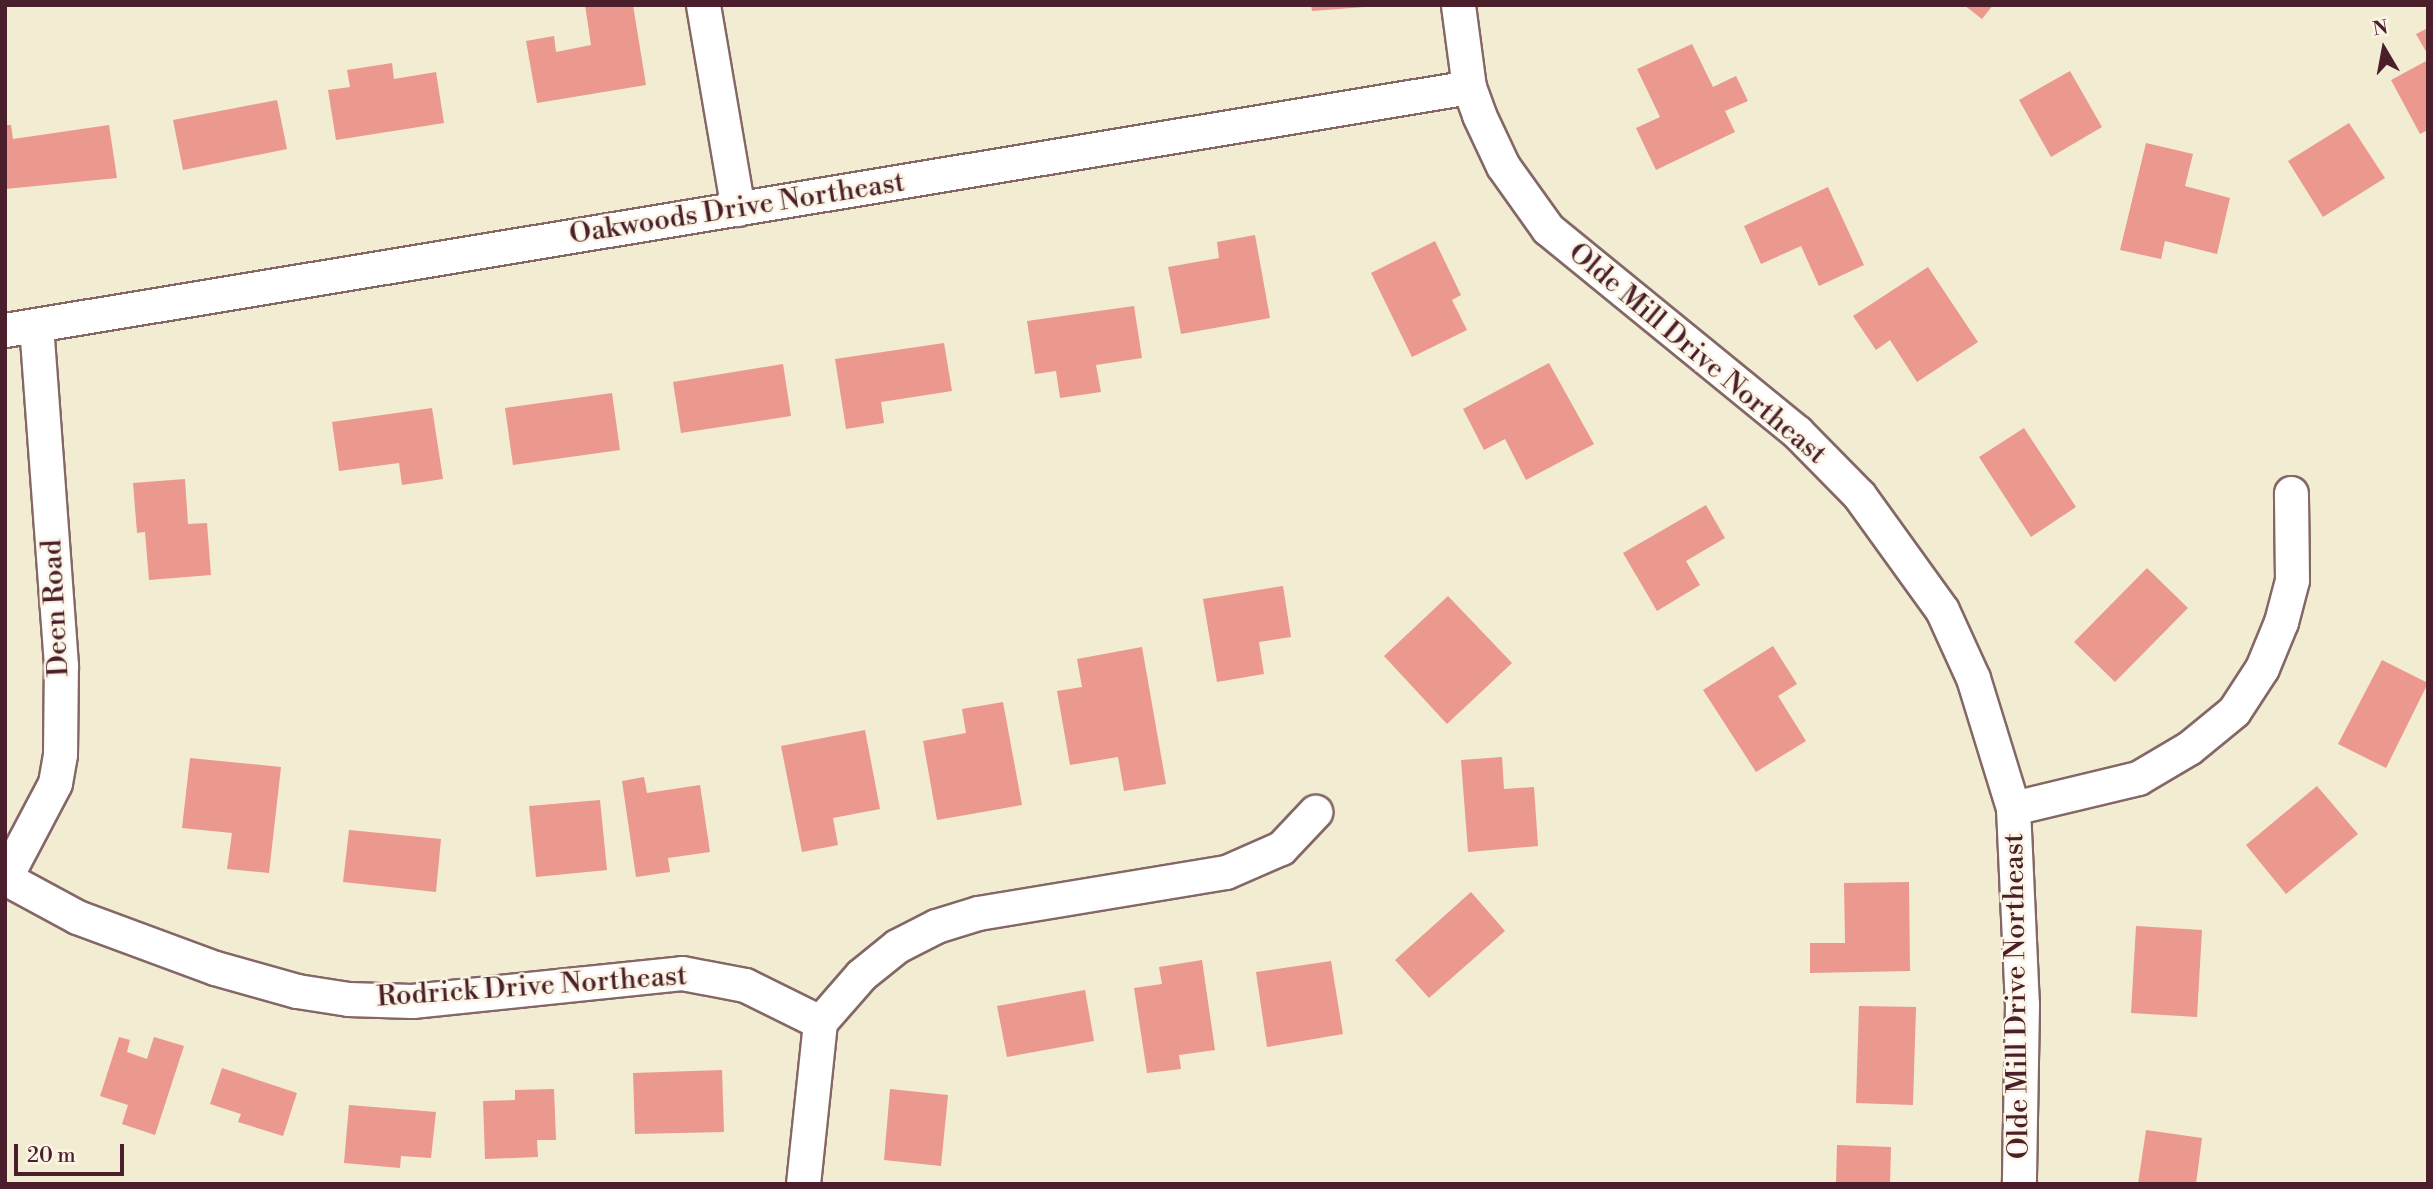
<!DOCTYPE html>
<html>
<head>
<meta charset="utf-8">
<style>
  body { margin:0 }
  #map { position:relative; width:2433px; height:1189px; overflow:hidden; background:#f2ecd3; font-family:"Libre Bodoni",serif }
  div>[style] { position:absolute }
  .building>* { inset:0; background:#eb988e }
  .roads { filter:drop-shadow(2px 0 #856766) drop-shadow(-2px 0 #856766) drop-shadow(0 2px #856766) drop-shadow(0 -2px #856766) }
  .minor>* { height:33px; margin:-16.5px; padding:0 16.5px; transform-origin:16.5px; border-radius:16.5px; background:#fff }
  span { translate:-50% -50%; white-space:nowrap; text-align:center; line-height:1.15; -webkit-text-stroke:5px #fcf5e5; paint-order:stroke }
  .street-label { font-size:28px; color:#4a1f2b }
  .frame { position:absolute; inset:0; border:7px solid #4a1f2b; pointer-events:none }
  .north { position:absolute; left:2349px; top:14px; width:70px; height:70px; -webkit-text-stroke:5px #fcf5e5; paint-order:stroke; rotate:350deg; font-size:19px; font-weight:700; line-height:28px; text-align:center; color:#4a1f2b }
  .north::after { content:''; display:block; margin:auto; width:24px; height:32px; background:#4a1f2b; clip-path:polygon(50% 0,100% 100%,50% 72%,0 100%) }
  .scale { position:absolute; left:14px; top:1144px; width:110px; height:32px; box-sizing:border-box; border:4px solid #4a1f2b; border-top:0; padding-left:9px; font-size:21px; line-height:24px; white-space:nowrap; color:#4a1f2b; -webkit-text-stroke:5px #fcf5e5; paint-order:stroke }
</style>
</head>
<body>
<div id="map">
  <div class="building">
    <i style="clip-path:polygon(585px 5px,633px 5px,646px 85px,537px 103px,526px 41px,554px 36px,556px 52px,591px 45px)"></i>
    <i style="clip-path:polygon(1311px 5px,1365px 5px,1365px 7px,1312px 11px)"></i>
    <i style="clip-path:polygon(1964px 5px,1993px 5px,1982px 19px)"></i>
    <i style="clip-path:polygon(2428px 28px,2428px 55px,2416px 34px)"></i>
    <i style="clip-path:polygon(1692px 44px,1713px 87px,1736px 76px,1748px 101px,1725px 111px,1735px 132px,1656px 170px,1636px 128px,1660px 117px,1637px 69px)"></i>
    <i style="clip-path:polygon(2428px 60px,2428px 130px,2420px 134px,2391px 80px)"></i>
    <i style="clip-path:polygon(392px 63px,394px 79px,436px 72px,444px 123px,336px 140px,328px 90px,350px 87px,347px 70px)"></i>
    <i style="clip-path:polygon(2070px 71px,2102px 127px,2051px 157px,2019px 100px)"></i>
    <i style="clip-path:polygon(277px 100px,287px 149px,183px 170px,173px 120px)"></i>
    <i style="clip-path:polygon(2349px 123px,2385px 178px,2323px 217px,2288px 161px)"></i>
    <i style="clip-path:polygon(5px 125px,11px 125px,13px 139px,109px 125px,117px 178px,5px 189px)"></i>
    <i style="clip-path:polygon(2146px 143px,2193px 154px,2185px 186px,2230px 198px,2217px 254px,2165px 241px,2161px 259px,2120px 250px)"></i>
    <i style="clip-path:polygon(1828px 187px,1864px 265px,1819px 286px,1801px 246px,1761px 264px,1744px 226px)"></i>
    <i style="clip-path:polygon(1255px 235px,1270px 318px,1181px 334px,1168px 267px,1219px 258px,1217px 242px)"></i>
    <i style="clip-path:polygon(1435px 241px,1461px 295px,1452px 300px,1467px 330px,1412px 357px,1371px 273px)"></i>
    <i style="clip-path:polygon(1928px 267px,1978px 342px,1917px 382px,1890px 340px,1876px 350px,1853px 316px)"></i>
    <i style="clip-path:polygon(1134px 306px,1142px 358px,1096px 365px,1101px 392px,1060px 398px,1056px 371px,1035px 374px,1027px 321px)"></i>
    <i style="clip-path:polygon(944px 343px,952px 391px,881px 402px,884px 423px,846px 429px,835px 359px)"></i>
    <i style="clip-path:polygon(1549px 363px,1594px 444px,1526px 480px,1505px 439px,1484px 450px,1463px 409px)"></i>
    <i style="clip-path:polygon(783px 364px,791px 416px,681px 433px,673px 382px)"></i>
    <i style="clip-path:polygon(612px 393px,620px 450px,513px 465px,505px 408px)"></i>
    <i style="clip-path:polygon(432px 408px,443px 479px,402px 485px,399px 463px,339px 471px,332px 422px)"></i>
    <i style="clip-path:polygon(2024px 428px,2076px 507px,2031px 537px,1979px 457px)"></i>
    <i style="clip-path:polygon(185px 479px,188px 524px,207px 523px,211px 575px,149px 580px,145px 532px,137px 533px,133px 483px)"></i>
    <i style="clip-path:polygon(1706px 505px,1725px 538px,1686px 561px,1700px 585px,1657px 611px,1623px 553px)"></i>
    <i style="clip-path:polygon(2147px 568px,2188px 608px,2115px 682px,2074px 642px)"></i>
    <i style="clip-path:polygon(1283px 586px,1291px 637px,1259px 642px,1264px 674px,1217px 682px,1203px 599px)"></i>
    <i style="clip-path:polygon(1448px 596px,1512px 663px,1447px 724px,1384px 656px)"></i>
    <i style="clip-path:polygon(1773px 646px,1797px 684px,1778px 696px,1806px 741px,1756px 772px,1703px 690px)"></i>
    <i style="clip-path:polygon(1142px 647px,1166px 784px,1124px 791px,1118px 757px,1070px 765px,1057px 691px,1082px 687px,1077px 659px)"></i>
    <i style="clip-path:polygon(2382px 660px,2428px 683px,2386px 768px,2338px 744px)"></i>
    <i style="clip-path:polygon(1003px 702px,1022px 805px,937px 820px,923px 741px,966px 733px,962px 709px)"></i>
    <i style="clip-path:polygon(865px 730px,880px 809px,833px 818px,838px 845px,802px 852px,781px 746px)"></i>
    <i style="clip-path:polygon(1502px 757px,1504px 789px,1534px 787px,1538px 846px,1468px 852px,1461px 760px)"></i>
    <i style="clip-path:polygon(190px 758px,281px 767px,269px 873px,227px 869px,232px 833px,182px 828px)"></i>
    <i style="clip-path:polygon(644px 777px,647px 793px,700px 785px,710px 852px,668px 858px,670px 872px,636px 877px,622px 781px)"></i>
    <i style="clip-path:polygon(2317px 786px,2358px 834px,2286px 894px,2246px 845px)"></i>
    <i style="clip-path:polygon(600px 800px,607px 870px,536px 877px,529px 806px)"></i>
    <i style="clip-path:polygon(349px 830px,441px 839px,436px 892px,343px 882px)"></i>
    <i style="clip-path:polygon(1909px 882px,1910px 971px,1810px 973px,1810px 943px,1845px 943px,1844px 883px)"></i>
    <i style="clip-path:polygon(1471px 892px,1505px 931px,1429px 998px,1395px 960px)"></i>
    <i style="clip-path:polygon(2136px 926px,2202px 930px,2197px 1017px,2131px 1013px)"></i>
    <i style="clip-path:polygon(1202px 960px,1215px 1050px,1179px 1055px,1181px 1069px,1147px 1073px,1134px 988px,1162px 984px,1159px 967px)"></i>
    <i style="clip-path:polygon(1331px 961px,1343px 1034px,1267px 1047px,1256px 972px)"></i>
    <i style="clip-path:polygon(1085px 990px,1094px 1041px,1007px 1057px,997px 1006px)"></i>
    <i style="clip-path:polygon(1859px 1006px,1916px 1007px,1913px 1105px,1856px 1103px)"></i>
    <i style="clip-path:polygon(119px 1037px,130px 1040px,127px 1052px,147px 1059px,154px 1037px,184px 1046px,155px 1135px,122px 1124px,128px 1105px,100px 1096px)"></i>
    <i style="clip-path:polygon(222px 1068px,297px 1093px,283px 1136px,238px 1122px,241px 1114px,210px 1104px)"></i>
    <i style="clip-path:polygon(722px 1070px,724px 1132px,635px 1134px,633px 1073px)"></i>
    <i style="clip-path:polygon(554px 1089px,556px 1140px,537px 1140px,538px 1157px,485px 1159px,483px 1101px,515px 1100px,515px 1090px)"></i>
    <i style="clip-path:polygon(890px 1089px,948px 1095px,941px 1166px,884px 1160px)"></i>
    <i style="clip-path:polygon(349px 1105px,436px 1112px,431px 1158px,401px 1156px,400px 1168px,344px 1163px)"></i>
    <i style="clip-path:polygon(2146px 1130px,2202px 1138px,2196px 1184px,2138px 1184px)"></i>
    <i style="clip-path:polygon(1837px 1145px,1891px 1147px,1890px 1184px,1836px 1184px)"></i>
  </div>
  <div class="roads">
    <div class="minor">
      <i style="left:703px;top:5px;width:207px;rotate:80.3deg"></i>
      <i style="left:1458px;top:5px;width:83px;rotate:82.4deg"></i>
      <i style="left:1469px;top:87px;width:30px;rotate:70deg"></i>
      <i style="left:1479px;top:115px;width:56px;rotate:64.8deg"></i>
      <i style="left:1503px;top:166px;width:77px;rotate:54.5deg"></i>
      <i style="left:1548px;top:229px;width:321px;rotate:39.2deg"></i>
      <i style="left:1797px;top:432px;width:88px;rotate:45.5deg"></i>
      <i style="left:1859px;top:495px;width:142px;rotate:54.2deg"></i>
      <i style="left:1942px;top:610px;width:75px;rotate:65.5deg"></i>
      <i style="left:1973px;top:678px;width:136px;rotate:72.9deg"></i>
      <i style="left:2013px;top:808px;width:196px;rotate:87.4deg"></i>
      <i style="left:2022px;top:1004px;width:180px;rotate:91deg"></i>
      <i style="left:5px;top:330px;width:1484px;rotate:-9.42deg"></i>
      <i style="left:2013px;top:808px;width:129px;rotate:-13.5deg"></i>
      <i style="left:2138px;top:778px;width:59px;rotate:-30.5deg"></i>
      <i style="left:2189px;top:748px;width:58px;rotate:-39.4deg"></i>
      <i style="left:2234px;top:711px;width:51px;rotate:-56.9deg"></i>
      <i style="left:2262px;top:668px;width:50px;rotate:-67.6deg"></i>
      <i style="left:2281px;top:622px;width:43px;rotate:-75.3deg"></i>
      <i style="left:2292px;top:580px;width:87px;rotate:-90.7deg"></i>
      <i style="left:5px;top:878px;width:82px;rotate:28.4deg"></i>
      <i style="left:77px;top:917px;width:147px;rotate:20.3deg"></i>
      <i style="left:215px;top:968px;width:85px;rotate:15.7deg"></i>
      <i style="left:297px;top:991px;width:52px;rotate:8.9deg"></i>
      <i style="left:348px;top:999px;width:64px;rotate:1.8deg"></i>
      <i style="left:412px;top:1001px;width:271px;rotate:-5.9deg"></i>
      <i style="left:682px;top:973px;width:64px;rotate:10.8deg"></i>
      <i style="left:745px;top:985px;width:84px;rotate:26.3deg"></i>
      <i style="left:5px;top:878px;width:107px;rotate:-62.2deg"></i>
      <i style="left:55px;top:783px;width:29px;rotate:-80deg"></i>
      <i style="left:60px;top:754px;width:89px;rotate:-89.4deg"></i>
      <i style="left:61px;top:665px;width:340px;rotate:-94.2deg"></i>
      <i style="left:803px;top:1184px;width:163px;rotate:-84deg"></i>
      <i style="left:820px;top:1022px;width:62px;rotate:-48.9deg"></i>
      <i style="left:861px;top:975px;width:46px;rotate:-38.9deg"></i>
      <i style="left:897px;top:946px;width:44px;rotate:-27.1deg"></i>
      <i style="left:936px;top:926px;width:44px;rotate:-17.2deg"></i>
      <i style="left:978px;top:913px;width:251px;rotate:-9.4deg"></i>
      <i style="left:1226px;top:872px;width:60px;rotate:-23.6deg"></i>
      <i style="left:1281px;top:848px;width:50px;rotate:-46.6deg"></i>
    </div>
  </div>
  <div class="street-label">
    <span style="left:737px;top:209px;rotate:-9deg">Oakwoods Drive Northeast</span>
    <span style="left:1697px;top:354px;rotate:40deg">Olde Mill Drive Northeast</span>
    <span style="left:56px;top:608px;rotate:-93deg">Deen Road</span>
    <span style="left:532px;top:987px;rotate:-4deg">Rodrick Drive Northeast</span>
    <span style="left:2017px;top:996px;rotate:-91deg">Olde Mill Drive Northeast</span>
  </div>
  <div class="frame"></div>
  <div class="north">N</div>
  <div class="scale">20 m</div>
</div>
</body>
</html>
